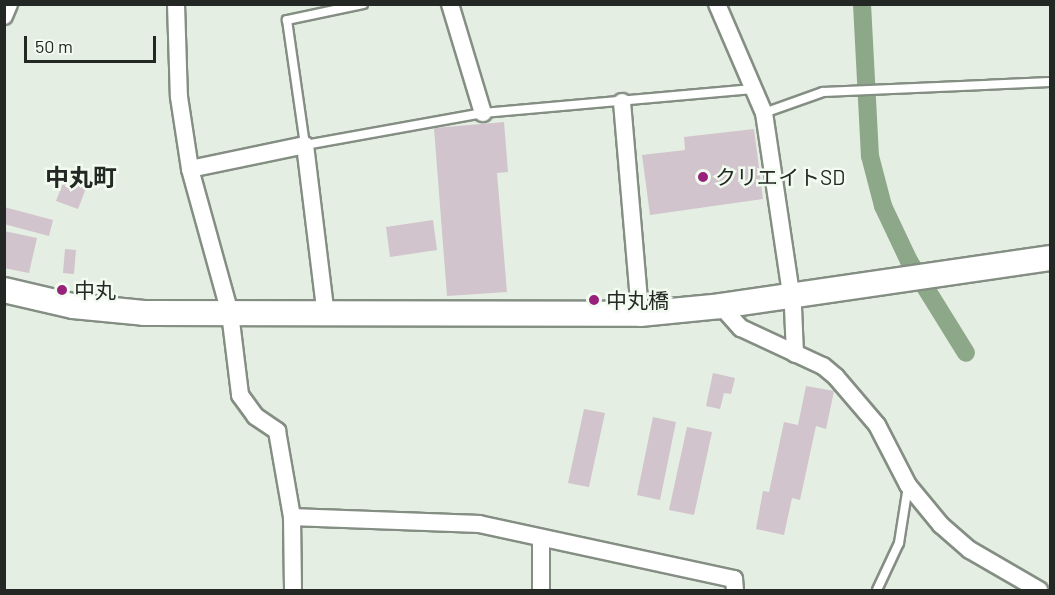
<!DOCTYPE html>
<html>
<head>
<meta charset="utf-8">
<style>
  body { margin:0 }
  #map { position:relative; width:1055px; height:595px; overflow:hidden; background:#e4eee2; font-family:Barlow,"Noto Sans JP",sans-serif }
  div>[style] { position:absolute }
  .canal>* { height:18px; margin:-9px; padding:0 9px; transform-origin:9px; border-radius:9px; background:#8da789 }
  .building>* { inset:0; background:#d2c4cd }
  .roads { filter:drop-shadow(2px 0 #848e83) drop-shadow(-2px 0 #848e83) drop-shadow(0 2px #848e83) drop-shadow(0 -2px #848e83) }
  .lane>* { height:8px; margin:-4px; padding:0 4px; transform-origin:4px; border-radius:4px; background:#fff }
  .street>* { height:16px; margin:-8px; padding:0 8px; transform-origin:8px; border-radius:8px; background:#fff }
  .secondary>* { height:24px; margin:-12px; padding:0 12px; transform-origin:12px; border-radius:12px; background:#fff }
  .dots>* { width:16px; height:16px; translate:-50% -50%; box-sizing:border-box; border:3px solid #f1fbef; border-radius:50% }
  span { translate:-50% -50%; white-space:nowrap; text-align:center; line-height:1.15; -webkit-text-stroke:5px #f1fbef; paint-order:stroke }
  .poi-label { font-size:21px; color:#242824 }
  .left { translate:0 -50%; text-align:left }
  .quarter-label { font-size:24px; color:#242824; font-weight:700 }
  .frame { position:absolute; inset:0; border:6px solid #242824; pointer-events:none }
  .scale { position:absolute; left:24px; top:36px; width:132px; height:27px; box-sizing:border-box; border:3px solid #242824; border-top:0; padding-left:8px; font-size:18px; line-height:21px; white-space:nowrap; color:#242824; -webkit-text-stroke:4px #f1fbef; paint-order:stroke }
</style>
</head>
<body>
<div id="map">
  <div class="canal">
    <i style="left:862px;top:4px;width:152px;rotate:87deg"></i>
    <i style="left:870px;top:156px;width:52px;rotate:75.4deg"></i>
    <i style="left:883px;top:206px;width:61px;rotate:64.7deg"></i>
    <i style="left:909px;top:261px;width:108px;rotate:58.2deg"></i>
  </div>
  <div class="building">
    <i style="clip-path:polygon(504px 122px,508px 172px,497px 173px,507px 292px,447px 296px,434px 128px)"></i>
    <i style="clip-path:polygon(754px 129px,763px 199px,650px 215px,642px 155px,685px 150px,684px 137px)"></i>
    <i style="clip-path:polygon(64px 180px,86px 188px,78px 209px,56px 201px)"></i>
    <i style="clip-path:polygon(4px 207px,53px 220px,49px 236px,4px 224px)"></i>
    <i style="clip-path:polygon(433px 220px,437px 250px,390px 257px,386px 227px)"></i>
    <i style="clip-path:polygon(4px 231px,37px 238px,29px 273px,4px 268px)"></i>
    <i style="clip-path:polygon(65px 249px,76px 250px,74px 274px,63px 273px)"></i>
    <i style="clip-path:polygon(713px 373px,735px 378px,731px 394px,724px 393px,720px 409px,706px 406px)"></i>
    <i style="clip-path:polygon(806px 386px,834px 391px,826px 429px,816px 426px,800px 500px,792px 498px,784px 535px,756px 529px,763px 491px,769px 492px,784px 422px,798px 425px)"></i>
    <i style="clip-path:polygon(584px 409px,605px 413px,589px 487px,568px 483px)"></i>
    <i style="clip-path:polygon(653px 417px,676px 422px,660px 500px,637px 495px)"></i>
    <i style="clip-path:polygon(687px 427px,712px 432px,694px 515px,669px 510px)"></i>
  </div>
  <div class="roads">
    <div class="lane">
      <i style="left:363px;top:4px;width:78px;rotate:168.1deg"></i>
      <i style="left:287px;top:20px;width:126px;rotate:81.8deg"></i>
      <i style="left:305px;top:145px;width:181px;rotate:-10.2deg"></i>
      <i style="left:483px;top:113px;width:271px;rotate:-5.1deg"></i>
      <i style="left:764px;top:113px;width:63px;rotate:-19.6deg"></i>
      <i style="left:823px;top:92px;width:227px;rotate:-2.5deg"></i>
      <i style="left:877px;top:590px;width:52px;rotate:-64.9deg"></i>
      <i style="left:899px;top:543px;width:58px;rotate:-81deg"></i>
    </div>
    <div class="street">
      <i style="left:176px;top:4px;width:93px;rotate:88.2deg"></i>
      <i style="left:179px;top:97px;width:73px;rotate:81.3deg"></i>
      <i style="left:190px;top:169px;width:149px;rotate:74.5deg"></i>
      <i style="left:230px;top:313px;width:83px;rotate:83deg"></i>
      <i style="left:240px;top:395px;width:26px;rotate:54deg"></i>
      <i style="left:255px;top:416px;width:27px;rotate:34deg"></i>
      <i style="left:277px;top:431px;width:87px;rotate:80.1deg"></i>
      <i style="left:292px;top:517px;width:73px;rotate:89.2deg"></i>
      <i style="left:450px;top:4px;width:114px;rotate:73.2deg"></i>
      <i style="left:717px;top:4px;width:119px;rotate:66.7deg"></i>
      <i style="left:764px;top:113px;width:196px;rotate:81.5deg"></i>
      <i style="left:793px;top:307px;width:47px;rotate:87.6deg"></i>
      <i style="left:4px;top:16px;width:13px;rotate:-67deg"></i>
      <i style="left:622px;top:102px;width:213px;rotate:85.1deg"></i>
      <i style="left:190px;top:169px;width:117px;rotate:-11.8deg"></i>
      <i style="left:305px;top:145px;width:171px;rotate:83deg"></i>
      <i style="left:721px;top:306px;width:30px;rotate:48deg"></i>
      <i style="left:741px;top:328px;width:90px;rotate:24.9deg"></i>
      <i style="left:823px;top:366px;width:17px;rotate:40deg"></i>
      <i style="left:836px;top:377px;width:63px;rotate:49.5deg"></i>
      <i style="left:877px;top:425px;width:68px;rotate:62.7deg"></i>
      <i style="left:908px;top:485px;width:52px;rotate:50.5deg"></i>
      <i style="left:941px;top:525px;width:38px;rotate:41deg"></i>
      <i style="left:970px;top:550px;width:80px;rotate:30.1deg"></i>
      <i style="left:292px;top:517px;width:187px;rotate:2.1deg"></i>
      <i style="left:479px;top:524px;width:261px;rotate:12.2deg"></i>
      <i style="left:734px;top:579px;width:11px;rotate:85deg"></i>
      <i style="left:541px;top:540px;width:50px;rotate:90deg"></i>
    </div>
    <div class="secondary">
      <i style="left:4px;top:290px;width:71px;rotate:13.1deg"></i>
      <i style="left:73px;top:306px;width:71px;rotate:5.6deg"></i>
      <i style="left:144px;top:313px;width:496px;rotate:0.1deg"></i>
      <i style="left:640px;top:314px;width:81px;rotate:-5.6deg"></i>
      <i style="left:721px;top:306px;width:332px;rotate:-8.3deg"></i>
    </div>
  </div>
  <div class="dots">
    <i style="left:703px;top:177px;background:#98217c"></i>
    <i style="left:62px;top:290px;background:#98217c"></i>
    <i style="left:594px;top:300px;background:#98217c"></i>
  </div>
  <div class="poi-label">
    <span class="left" style="left:715px;top:177px">クリエイトSD</span>
    <span class="left" style="left:74px;top:290px">中丸</span>
    <span class="left" style="left:606px;top:300px">中丸橋</span>
  </div>
  <div class="quarter-label">
    <span style="left:81px;top:177px">中丸町</span>
  </div>
  <div class="frame"></div>
  <div class="scale">50 m</div>
</div>
</body>
</html>
